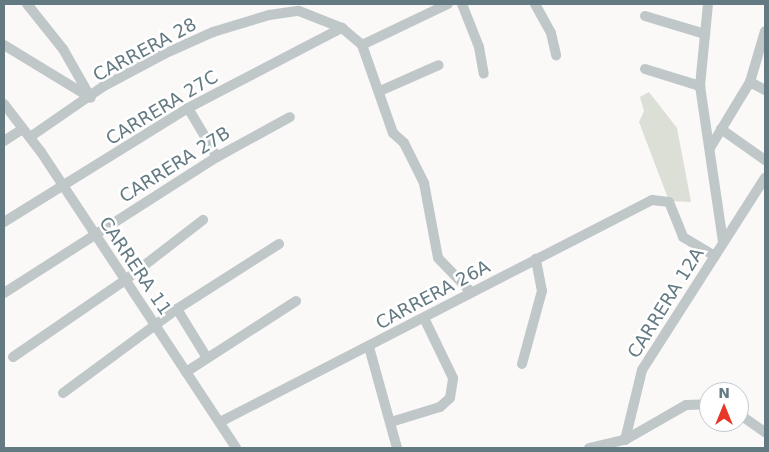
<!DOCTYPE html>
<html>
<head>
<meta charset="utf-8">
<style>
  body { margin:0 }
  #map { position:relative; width:769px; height:452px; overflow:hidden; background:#faf9f7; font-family:"DejaVu Sans",sans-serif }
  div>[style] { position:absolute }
  .green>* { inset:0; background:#dbdfd6 }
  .street>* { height:10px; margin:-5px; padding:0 5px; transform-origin:5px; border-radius:5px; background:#c0c7c9 }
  span { translate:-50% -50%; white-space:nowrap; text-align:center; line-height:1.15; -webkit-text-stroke:5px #fff; paint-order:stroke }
  .street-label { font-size:18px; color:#647a83 }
  .frame { position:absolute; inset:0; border:5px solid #647a83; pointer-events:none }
  .north { position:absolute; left:699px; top:382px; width:50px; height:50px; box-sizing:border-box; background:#fff; border:1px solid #c1cacd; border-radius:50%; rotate:0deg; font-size:14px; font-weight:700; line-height:20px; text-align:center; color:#647a83 }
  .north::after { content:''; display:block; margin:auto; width:18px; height:22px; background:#e7362a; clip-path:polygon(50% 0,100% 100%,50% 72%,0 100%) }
</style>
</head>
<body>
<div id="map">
  <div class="green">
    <i style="clip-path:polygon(649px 92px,677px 128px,691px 202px,669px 201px,639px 122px,644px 111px,640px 97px)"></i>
  </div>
  <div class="street">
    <i style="left:27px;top:4px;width:58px;rotate:51.3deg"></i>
    <i style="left:63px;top:49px;width:56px;rotate:60.3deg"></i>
    <i style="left:462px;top:4px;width:46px;rotate:68.4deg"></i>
    <i style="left:479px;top:47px;width:27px;rotate:80deg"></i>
    <i style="left:535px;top:4px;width:33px;rotate:61deg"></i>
    <i style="left:551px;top:33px;width:23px;rotate:77deg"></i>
    <i style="left:708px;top:4px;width:82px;rotate:95.6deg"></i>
    <i style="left:700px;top:86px;width:158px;rotate:81.6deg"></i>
    <i style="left:645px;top:16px;width:63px;rotate:16.7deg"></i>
    <i style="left:4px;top:45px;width:98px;rotate:31.3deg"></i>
    <i style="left:362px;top:45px;width:95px;rotate:-25.5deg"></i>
    <i style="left:645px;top:69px;width:58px;rotate:17.2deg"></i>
    <i style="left:750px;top:82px;width:17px;rotate:28deg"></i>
    <i style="left:380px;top:91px;width:64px;rotate:-23.8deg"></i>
    <i style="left:4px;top:104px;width:61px;rotate:52.4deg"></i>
    <i style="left:41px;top:152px;width:354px;rotate:56.6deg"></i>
    <i style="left:188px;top:108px;width:57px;rotate:59.4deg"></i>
    <i style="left:721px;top:129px;width:54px;rotate:35.2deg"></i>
    <i style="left:30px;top:137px;width:90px;rotate:-34.6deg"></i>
    <i style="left:104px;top:86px;width:68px;rotate:-28.1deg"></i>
    <i style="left:164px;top:54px;width:54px;rotate:-24.2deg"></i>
    <i style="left:213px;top:32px;width:59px;rotate:-16.9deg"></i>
    <i style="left:269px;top:15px;width:30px;rotate:-8deg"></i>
    <i style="left:299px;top:11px;width:46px;rotate:21.6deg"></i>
    <i style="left:342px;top:28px;width:26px;rotate:40deg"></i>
    <i style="left:362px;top:45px;width:93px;rotate:70.6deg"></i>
    <i style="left:393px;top:133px;width:15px;rotate:42deg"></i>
    <i style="left:404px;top:143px;width:45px;rotate:63.4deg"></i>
    <i style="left:424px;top:183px;width:76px;rotate:79.4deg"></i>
    <i style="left:438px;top:258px;width:47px;rotate:45.9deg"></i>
    <i style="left:4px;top:141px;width:20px;rotate:-33deg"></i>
    <i style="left:710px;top:148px;width:77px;rotate:-58.8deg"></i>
    <i style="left:750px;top:82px;width:53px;rotate:-73.6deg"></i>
    <i style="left:4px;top:222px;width:216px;rotate:-31.8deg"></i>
    <i style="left:188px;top:108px;width:174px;rotate:-27.5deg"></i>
    <i style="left:4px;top:293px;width:253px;rotate:-32.6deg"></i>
    <i style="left:217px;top:157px;width:83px;rotate:-28.7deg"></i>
    <i style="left:177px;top:309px;width:57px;rotate:58.5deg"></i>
    <i style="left:369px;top:347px;width:105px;rotate:74.5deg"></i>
    <i style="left:13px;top:357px;width:135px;rotate:-34.4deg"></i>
    <i style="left:124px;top:281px;width:100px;rotate:-37.7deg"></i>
    <i style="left:522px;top:364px;width:76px;rotate:-74.7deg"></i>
    <i style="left:542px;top:291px;width:33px;rotate:-101deg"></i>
    <i style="left:186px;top:372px;width:131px;rotate:-32.8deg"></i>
    <i style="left:63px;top:393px;width:142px;rotate:-36.4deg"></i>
    <i style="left:177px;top:309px;width:121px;rotate:-32.5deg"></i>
    <i style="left:739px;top:414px;width:32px;rotate:35deg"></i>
    <i style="left:220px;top:422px;width:486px;rotate:-27.2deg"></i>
    <i style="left:652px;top:200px;width:17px;rotate:7deg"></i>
    <i style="left:669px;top:202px;width:38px;rotate:68deg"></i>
    <i style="left:683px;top:237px;width:37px;rotate:31deg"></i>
    <i style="left:391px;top:422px;width:51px;rotate:-17deg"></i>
    <i style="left:440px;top:407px;width:13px;rotate:-42deg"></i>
    <i style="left:450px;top:398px;width:20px;rotate:-81deg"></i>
    <i style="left:453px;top:378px;width:67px;rotate:-115.8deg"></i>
    <i style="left:625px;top:440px;width:72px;rotate:-76.3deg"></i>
    <i style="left:642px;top:370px;width:228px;rotate:-57.4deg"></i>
    <i style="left:589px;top:448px;width:37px;rotate:-13deg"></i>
    <i style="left:625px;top:440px;width:70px;rotate:-29.8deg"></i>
    <i style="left:686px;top:405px;width:23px;rotate:-2deg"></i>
  </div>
  <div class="street-label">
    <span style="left:145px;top:50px;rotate:-28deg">CARRERA 28</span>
    <span style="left:162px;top:108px;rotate:-31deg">CARRERA 27C</span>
    <span style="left:175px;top:165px;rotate:-32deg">CARRERA 27B</span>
    <span style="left:135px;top:266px;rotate:56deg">CARRERA 11</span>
    <span style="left:433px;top:295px;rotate:-28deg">CARRERA 26A</span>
    <span style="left:666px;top:303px;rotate:-58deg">CARRERA 12A</span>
  </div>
  <div class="frame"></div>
  <div class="north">N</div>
</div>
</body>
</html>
